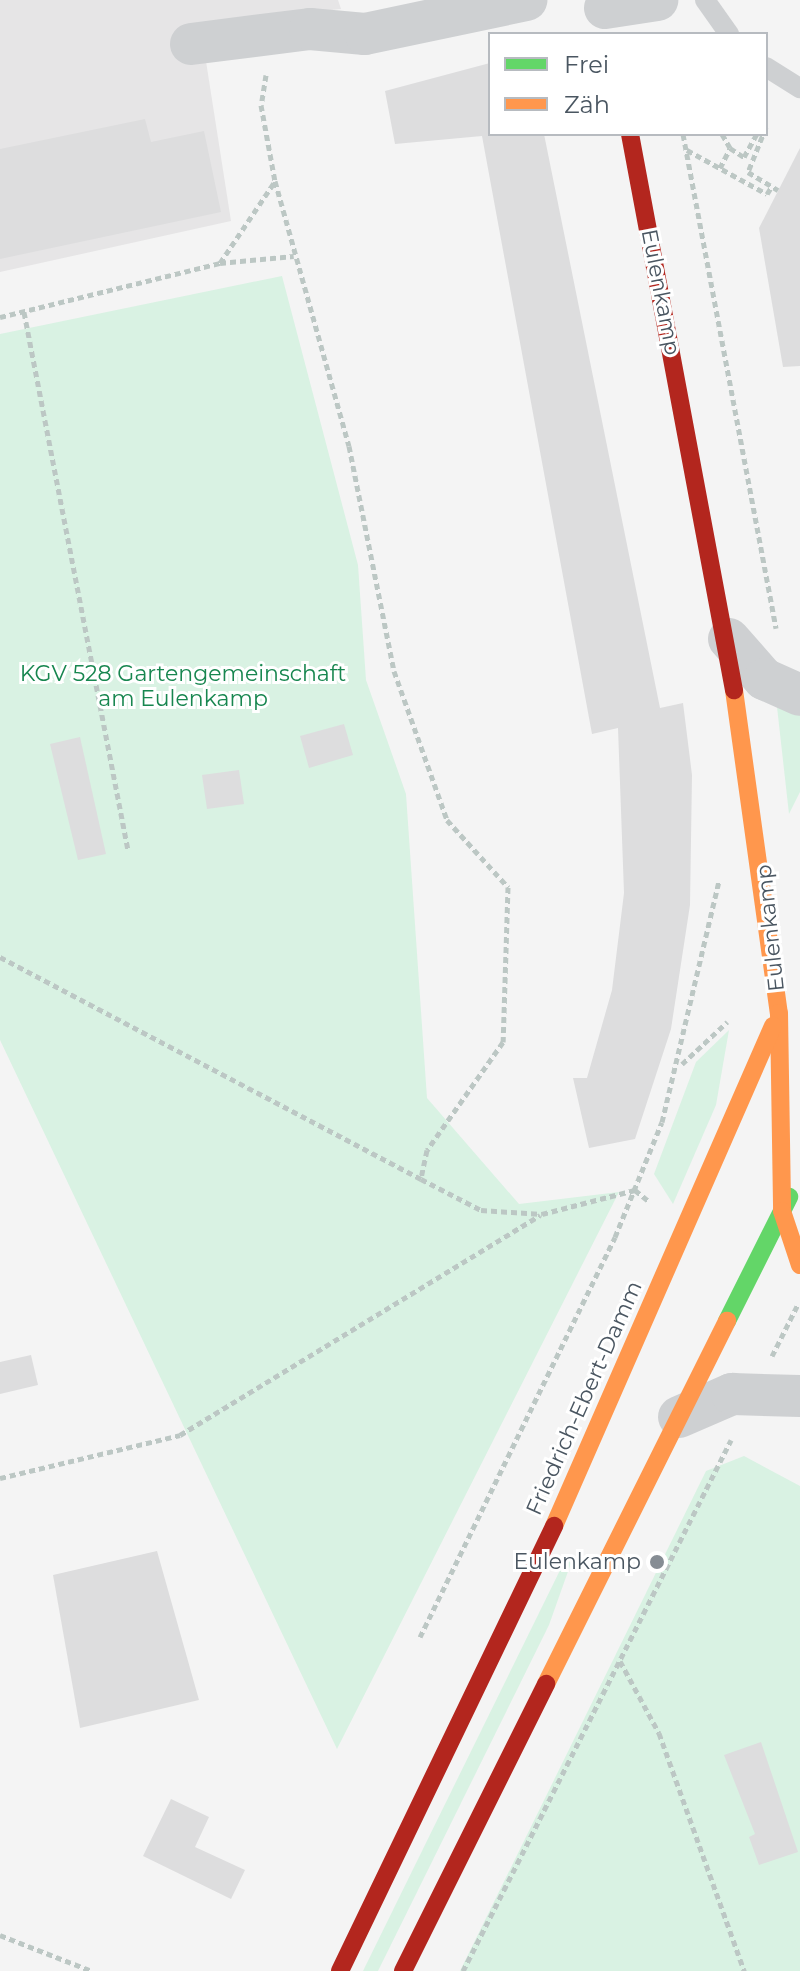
<!DOCTYPE html>
<html>
<head>
<meta charset="utf-8">
<style>
  body { margin:0 }
  #map { position:relative; width:800px; height:1971px; overflow:hidden; background:#f4f4f4; font-family:Montserrat,sans-serif }
  div>[style] { position:absolute }
  .education>* { inset:0; background:#e6e5e6 }
  .green>* { inset:0; background:#d9f2e3 }
  .building>* { inset:0; background:#ddddde }
  .path>* { height:5px; margin-top:-2.5px; transform-origin:0; background:repeating-linear-gradient(90deg,#bcc7c4 0 6px,transparent 0 10px) }
  .lane>* { height:20px; margin:-10px; padding:0 10px; transform-origin:10px; border-radius:10px; background:#ced0d2 }
  .street>* { height:42px; margin:-21px; padding:0 21px; transform-origin:21px; border-radius:21px; background:#ced0d2 }
  .fast>* { height:18px; margin:-9px; padding:0 9px; transform-origin:9px; border-radius:9px; background:#63d668 }
  .slow>* { height:18px; margin:-9px; padding:0 9px; transform-origin:9px; border-radius:9px; background:#ff974d }
  .jam>* { height:18px; margin:-9px; padding:0 9px; transform-origin:9px; border-radius:9px; background:#b3261e }
  .dots>* { width:22px; height:22px; translate:-50% -50%; box-sizing:border-box; border:4px solid #fff; border-radius:50% }
  span { translate:-50% -50%; white-space:nowrap; text-align:center; line-height:1.15; -webkit-text-stroke:6px #fff; paint-order:stroke }
  .street-label { font-size:22px; color:#4a5661 }
  .park-label { font-size:22px; color:#17864f }
  .poi-label { font-size:22px; color:#4a5661 }
  .right { translate:-100% -50%; text-align:right }
  .legend { position:absolute; left:488px; top:32px; width:280px; height:104px; box-sizing:border-box; background:#fff; border:2px solid #b7bbc0; margin:0; padding:10px 14px; list-style:none; font-size:24px; color:#4a5661 }
  .legend li { display:flex; align-items:center; gap:16px; height:40px }
  .legend b { width:40px; border:2px solid #b7bbc0 }
</style>
</head>
<body>
<div id="map">
  <div class="education">
    <i style="clip-path:polygon(0 0,338px 0,341px 9px,200px 23px,231px 221px,0 272px)"></i>
  </div>
  <div class="green">
    <i style="clip-path:polygon(282px 276px,358px 565px,366px 680px,406px 794px,427px 1098px,519px 1204px,619px 1192px,337px 1749px,0 1040px,0 334px)"></i>
    <i style="clip-path:polygon(777px 707px,800px 711px,800px 792px,789px 814px)"></i>
    <i style="clip-path:polygon(729px 1030px,716px 1105px,673px 1204px,654px 1174px,696px 1062px)"></i>
    <i style="clip-path:polygon(744px 1456px,800px 1486px,800px 1971px,460px 1971px,706px 1471px)"></i>
    <i style="clip-path:polygon(566px 1558px,571px 1563px,549px 1625px,378px 1971px,363px 1971px)"></i>
  </div>
  <div class="building">
    <i style="clip-path:polygon(490px 63px,490px 134px,544px 134px,660px 708px,683px 703px,692px 775px,690px 905px,671px 1029px,635px 1139px,589px 1148px,573px 1078px,587px 1078px,612px 990px,624px 893px,618px 728px,592px 734px,482px 136px,395px 144px,385px 91px)"></i>
    <i style="clip-path:polygon(145px 119px,151px 142px,204px 131px,221px 212px,0 259px,0 149px)"></i>
    <i style="clip-path:polygon(800px 148px,800px 366px,783px 367px,759px 228px)"></i>
    <i style="clip-path:polygon(344px 724px,353px 755px,309px 768px,300px 736px)"></i>
    <i style="clip-path:polygon(80px 737px,106px 854px,78px 860px,50px 744px)"></i>
    <i style="clip-path:polygon(239px 770px,244px 804px,207px 809px,202px 775px)"></i>
    <i style="clip-path:polygon(31px 1355px,38px 1385px,0 1394px,0 1362px)"></i>
    <i style="clip-path:polygon(157px 1551px,199px 1700px,80px 1728px,53px 1575px)"></i>
    <i style="clip-path:polygon(761px 1742px,798px 1852px,759px 1865px,749px 1837px,755px 1834px,724px 1755px)"></i>
    <i style="clip-path:polygon(171px 1799px,209px 1817px,195px 1847px,245px 1870px,231px 1899px,143px 1856px)"></i>
  </div>
  <div class="path">
    <i style="left:266px;top:75px;width:30px;rotate:99deg"></i>
    <i style="left:261px;top:105px;width:77px;rotate:79.6deg"></i>
    <i style="left:275px;top:181px;width:275px;rotate:74.4deg"></i>
    <i style="left:349px;top:446px;width:229px;rotate:78.7deg"></i>
    <i style="left:394px;top:671px;width:158px;rotate:70.4deg"></i>
    <i style="left:447px;top:820px;width:91px;rotate:47.7deg"></i>
    <i style="left:508px;top:887px;width:155px;rotate:91.8deg"></i>
    <i style="left:503px;top:1042px;width:132px;rotate:125.1deg"></i>
    <i style="left:427px;top:1150px;width:30px;rotate:102deg"></i>
    <i style="left:421px;top:1179px;width:68px;rotate:27.3deg"></i>
    <i style="left:481px;top:1210px;width:61px;rotate:3.8deg"></i>
    <i style="left:542px;top:1214px;width:96px;rotate:-14.5deg"></i>
    <i style="left:766px;top:127px;width:48px;rotate:111.8deg"></i>
    <i style="left:748px;top:172px;width:35px;rotate:31deg"></i>
    <i style="left:683px;top:134px;width:503px;rotate:79.34deg"></i>
    <i style="left:722px;top:134px;width:16px;rotate:60deg"></i>
    <i style="left:687px;top:150px;width:91px;rotate:28.8deg"></i>
    <i style="left:767px;top:194px;width:9px;rotate:-58deg"></i>
    <i style="left:720px;top:168px;width:22px;rotate:-63deg"></i>
    <i style="left:730px;top:148px;width:17px;rotate:33deg"></i>
    <i style="left:744px;top:157px;width:26px;rotate:-61deg"></i>
    <i style="left:220px;top:263px;width:74px;rotate:-5.4deg"></i>
    <i style="left:24px;top:312px;width:548px;rotate:79.06deg"></i>
    <i style="left:0;top:317px;width:227px;rotate:-13.8deg"></i>
    <i style="left:220px;top:263px;width:99px;rotate:-56.1deg"></i>
    <i style="left:0;top:957px;width:476px;rotate:27.8deg"></i>
    <i style="left:682px;top:1064px;width:62px;rotate:-43deg"></i>
    <i style="left:635px;top:1190px;width:19px;rotate:39deg"></i>
    <i style="left:772px;top:1356px;width:58px;rotate:-63.4deg"></i>
    <i style="left:0;top:1478px;width:185px;rotate:-13.4deg"></i>
    <i style="left:180px;top:1435px;width:422px;rotate:-31.4deg"></i>
    <i style="left:420px;top:1637px;width:445px;rotate:-64deg"></i>
    <i style="left:615px;top:1237px;width:124px;rotate:-67.8deg"></i>
    <i style="left:662px;top:1122px;width:248px;rotate:-76.7deg"></i>
    <i style="left:620px;top:1661px;width:82px;rotate:61.6deg"></i>
    <i style="left:659px;top:1733px;width:253px;rotate:70.3deg"></i>
    <i style="left:0;top:1935px;width:99px;rotate:21.4deg"></i>
    <i style="left:463px;top:1971px;width:595px;rotate:-63.22deg"></i>
  </div>
  <div class="lane">
    <i style="left:705px;top:0;width:42px;rotate:54.8deg"></i>
    <i style="left:766px;top:67px;width:40px;rotate:32deg"></i>
  </div>
  <div class="street">
    <i style="left:605px;top:8px;width:53px;rotate:-8.7deg"></i>
    <i style="left:191px;top:44px;width:120px;rotate:-7.2deg"></i>
    <i style="left:310px;top:29px;width:55px;rotate:5.2deg"></i>
    <i style="left:365px;top:34px;width:165px;rotate:-11.9deg"></i>
    <i style="left:729px;top:639px;width:53px;rotate:48.8deg"></i>
    <i style="left:764px;top:679px;width:39px;rotate:24deg"></i>
    <i style="left:679px;top:1417px;width:58px;rotate:-23.5deg"></i>
    <i style="left:732px;top:1394px;width:68px;rotate:1.7deg"></i>
  </div>
  <div class="fast">
    <i style="left:727px;top:1321px;width:139px;rotate:-63.4deg"></i>
  </div>
  <div class="slow">
    <i style="left:734px;top:690px;width:326px;rotate:82.1deg"></i>
    <i style="left:779px;top:1013px;width:198px;rotate:89.1deg"></i>
    <i style="left:782px;top:1211px;width:57px;rotate:71.6deg"></i>
    <i style="left:554px;top:1526px;width:546px;rotate:-66.35deg"></i>
    <i style="left:546px;top:1684px;width:406px;rotate:-63.5deg"></i>
  </div>
  <div class="jam">
    <i style="left:630px;top:134px;width:566px;rotate:79.41deg"></i>
    <i style="left:340px;top:1971px;width:494px;rotate:-64.3deg"></i>
    <i style="left:403px;top:1971px;width:321px;rotate:-63.5deg"></i>
  </div>
  <div class="dots">
    <i style="left:657px;top:1562px;background:#868d94"></i>
  </div>
  <div class="street-label">
    <span style="left:661px;top:292px;rotate:79deg">Eulenkamp</span>
    <span style="left:770px;top:928px;rotate:-96deg">Eulenkamp</span>
    <span style="left:584px;top:1398px;rotate:-66deg">Friedrich-Ebert-Damm</span>
  </div>
  <div class="park-label">
    <span style="left:183px;top:686px">KGV 528 Gartengemeinschaft<br>am Eulenkamp</span>
  </div>
  <div class="poi-label">
    <span class="right" style="left:641px;top:1562px">Eulenkamp</span>
  </div>
  <ul class="legend">
  <li><b style="height:10px;background:#63d668"></b>Frei</li>
  <li><b style="height:10px;background:#ff974d"></b>Zäh</li>
  </ul>
</div>
</body>
</html>
